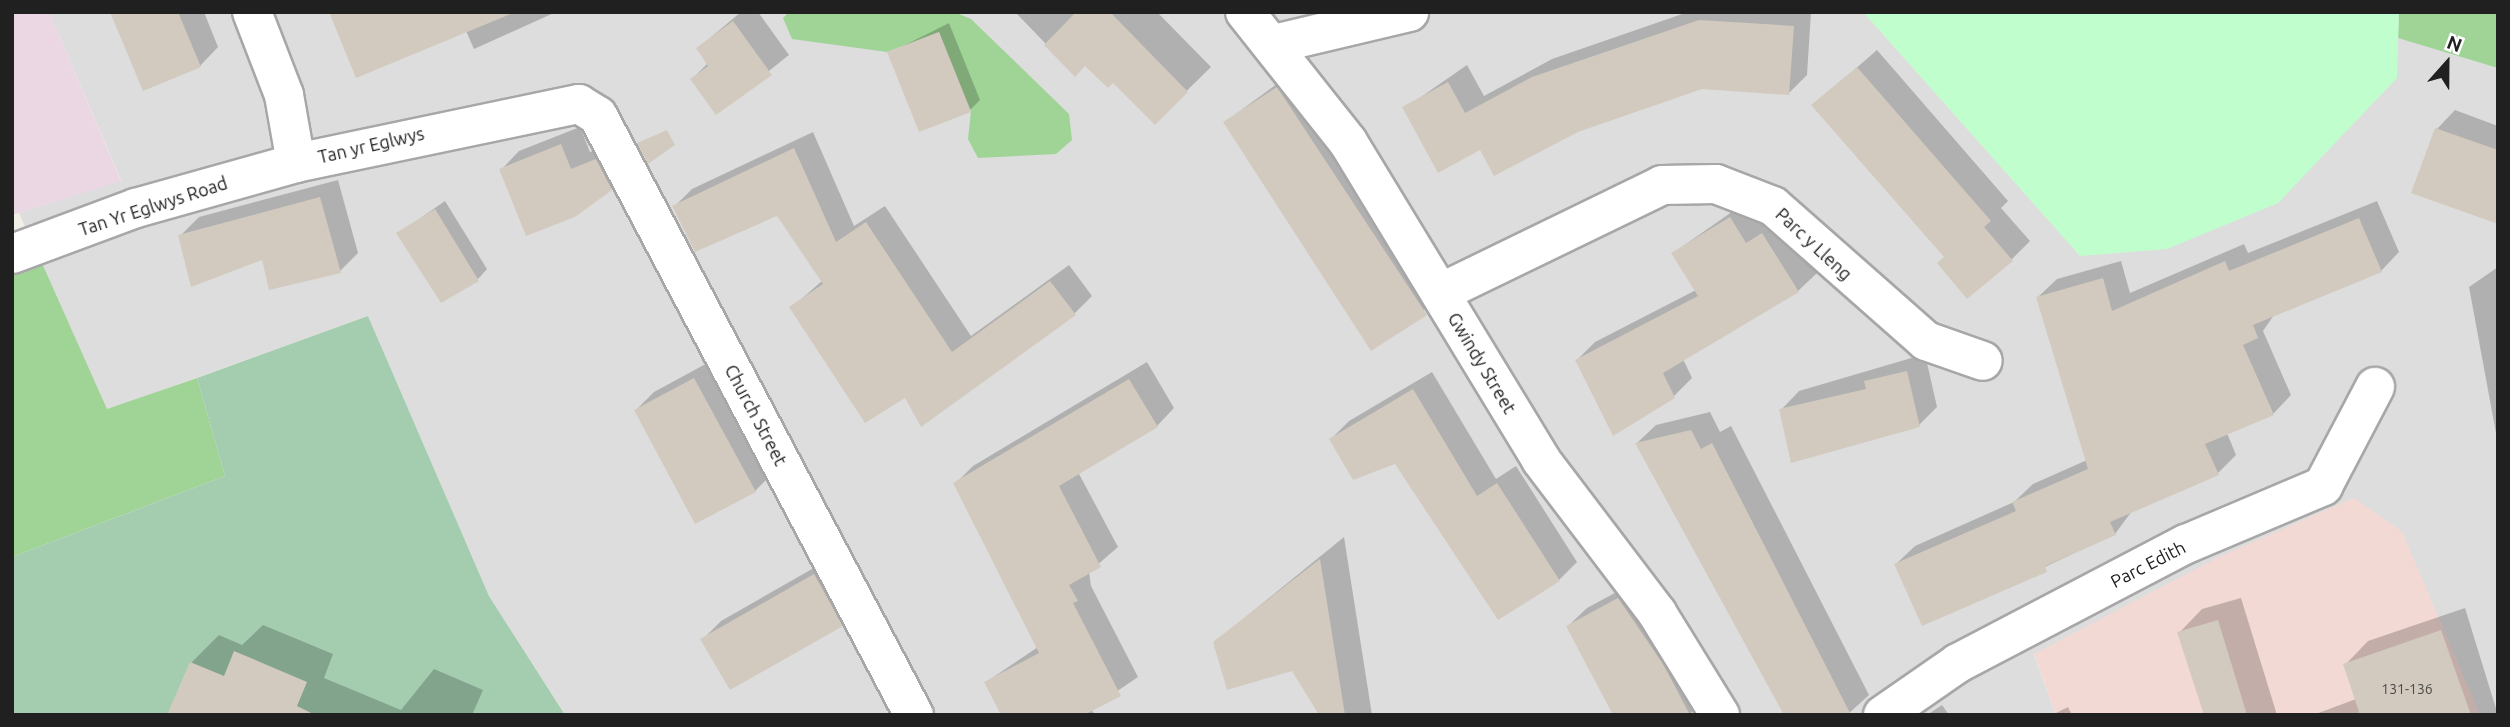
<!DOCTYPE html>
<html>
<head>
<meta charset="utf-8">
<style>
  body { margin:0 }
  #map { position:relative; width:2510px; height:727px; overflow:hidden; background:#f1efe6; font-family:Ubuntu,sans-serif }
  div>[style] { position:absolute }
  .residential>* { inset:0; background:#dedddd }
  .commercial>* { inset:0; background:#f3d9d4 }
  .industrial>* { inset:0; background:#ebd7e4 }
  .forest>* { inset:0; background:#a0d497 }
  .cemetery>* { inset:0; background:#a4cdb0 }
  .park>* { inset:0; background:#c0fecd }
  .shadow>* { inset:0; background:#0003 }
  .building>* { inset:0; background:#d2cabe }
  .roads { filter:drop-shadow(2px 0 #a7a7a7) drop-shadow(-2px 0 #a7a7a7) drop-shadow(0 2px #a7a7a7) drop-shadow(0 -2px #a7a7a7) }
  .minor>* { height:38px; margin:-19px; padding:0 19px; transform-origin:19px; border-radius:19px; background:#fff }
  span { translate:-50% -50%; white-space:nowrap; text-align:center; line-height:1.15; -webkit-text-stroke:6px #fff; paint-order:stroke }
  .number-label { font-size:14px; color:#4c4a48 }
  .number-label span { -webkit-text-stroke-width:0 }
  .street-label { font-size:18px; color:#202020 }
  .frame { position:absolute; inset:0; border:14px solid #202020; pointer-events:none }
  .north { position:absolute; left:2412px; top:28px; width:70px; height:70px; -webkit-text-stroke:5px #fff; paint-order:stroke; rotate:21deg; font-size:19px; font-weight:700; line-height:28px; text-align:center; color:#202020 }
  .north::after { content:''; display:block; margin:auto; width:24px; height:32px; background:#202020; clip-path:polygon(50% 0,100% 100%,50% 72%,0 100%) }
</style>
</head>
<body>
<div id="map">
  <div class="residential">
    <i style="clip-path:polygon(49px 12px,2498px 12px,2498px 715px,2480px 715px,2441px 630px,2034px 655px,2056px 715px,565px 715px,489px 596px,368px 316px,107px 410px,19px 213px,121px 180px)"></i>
  </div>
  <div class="commercial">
    <i style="clip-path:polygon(2354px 498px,2402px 532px,2480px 715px,2056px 715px,2034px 654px,2217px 558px)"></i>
  </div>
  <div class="industrial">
    <i style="clip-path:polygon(12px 12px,49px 12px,121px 181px,12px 215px)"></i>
  </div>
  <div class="forest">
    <i style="clip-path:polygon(789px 12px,954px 12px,971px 19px,1069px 114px,1072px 140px,1056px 154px,978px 158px,968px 139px,971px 111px,939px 32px,887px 52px,792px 39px,783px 18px)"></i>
    <i style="clip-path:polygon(2399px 12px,2498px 12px,2498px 68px,2398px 38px)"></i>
    <i style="clip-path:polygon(41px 261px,107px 409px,197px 378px,225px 476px,12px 557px,12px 272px)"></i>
  </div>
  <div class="cemetery">
    <i style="clip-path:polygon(368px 316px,489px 596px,565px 715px,12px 715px,12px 557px,225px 476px,197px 378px)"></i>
  </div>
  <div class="park">
    <i style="clip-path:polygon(1863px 12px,2399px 12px,2397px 78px,2278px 203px,2167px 249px,2080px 256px)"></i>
  </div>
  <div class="shadow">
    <i style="clip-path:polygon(112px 12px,204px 12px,218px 47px,200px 66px)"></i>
    <i style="clip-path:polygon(331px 12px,556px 12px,474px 49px,466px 31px)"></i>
    <i style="clip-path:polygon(741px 12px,758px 12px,789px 55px,716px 113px,692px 79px,708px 63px,698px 48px)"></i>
    <i style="clip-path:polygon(1015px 12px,1157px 12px,1211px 67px,1155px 122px,1113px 80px,1085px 64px,1075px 74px)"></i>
    <i style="clip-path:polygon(1688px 12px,1811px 12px,1807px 75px,1788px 94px,1701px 87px,1481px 147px,1405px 108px,1467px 65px,1484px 96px,1552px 59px)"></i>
    <i style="clip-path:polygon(949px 23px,980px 100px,970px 110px,889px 53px)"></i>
    <i style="clip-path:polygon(1877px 50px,2008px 201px,2001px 208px,2030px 241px,2011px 260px,1946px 256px,1814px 105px)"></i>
    <i style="clip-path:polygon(1296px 70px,1444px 295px,1372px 348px,1225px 122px)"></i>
    <i style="clip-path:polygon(2455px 110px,2498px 126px,2498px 217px,2437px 129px)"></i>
    <i style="clip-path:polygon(580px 127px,590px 152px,615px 142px,630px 170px,611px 189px,501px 170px,519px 151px)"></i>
    <i style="clip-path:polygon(813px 132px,854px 226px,885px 206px,971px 336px,1069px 265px,1092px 296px,1074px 314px,906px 395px,791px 308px,823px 280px,778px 214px,674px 207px,692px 189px)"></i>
    <i style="clip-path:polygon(338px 180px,358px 253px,340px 271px,180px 236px,199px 217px)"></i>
    <i style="clip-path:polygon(1749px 200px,1765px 226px,1781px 216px,1817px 273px,1798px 291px,1683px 359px,1692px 378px,1674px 396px,1577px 360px,1595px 342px,1696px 290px,1673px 253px)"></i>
    <i style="clip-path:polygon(445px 201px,487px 269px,478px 279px,399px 233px)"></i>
    <i style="clip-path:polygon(2377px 201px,2399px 252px,2381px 271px,2274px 315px,2263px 331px,2291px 395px,2273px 414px,2227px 433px,2236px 455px,2218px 473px,2132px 511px,2115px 534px,1923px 624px,1896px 564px,1915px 546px,2014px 502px,2033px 484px,2087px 460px,2038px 297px,2057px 279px,2121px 261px,2130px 293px,2244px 244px,2248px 253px)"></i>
    <i style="clip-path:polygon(2498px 267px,2498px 444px,2469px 287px)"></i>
    <i style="clip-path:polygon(1925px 354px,1937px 407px,1919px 425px,1781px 410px,1799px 391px)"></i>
    <i style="clip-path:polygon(713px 360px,773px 473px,755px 491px,636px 410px,654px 392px)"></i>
    <i style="clip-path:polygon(1147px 362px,1174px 408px,1157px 426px,1078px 472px,1118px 547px,1089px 572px,1091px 586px,1138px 677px,1091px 709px,1095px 715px,1002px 715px,986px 682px,1038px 647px,955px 484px,973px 466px)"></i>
    <i style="clip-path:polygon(1432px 372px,1496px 479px,1516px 466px,1577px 562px,1559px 580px,1396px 461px,1331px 439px,1349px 421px)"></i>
    <i style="clip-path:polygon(1710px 412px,1720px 432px,1731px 426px,1869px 695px,1847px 715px,1637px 443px,1656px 425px)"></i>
    <i style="clip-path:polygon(1344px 537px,1372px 715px,1321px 715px,1292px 669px,1215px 642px)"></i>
    <i style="clip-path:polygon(833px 557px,860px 607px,841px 625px,703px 639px,721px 621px)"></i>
    <i style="clip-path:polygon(1637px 581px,1708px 696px,1689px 715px,1568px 626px,1587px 608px)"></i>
    <i style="clip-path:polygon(2241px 598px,2277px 715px,2206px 715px,2179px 633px,2202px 609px)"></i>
    <i style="clip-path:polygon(2465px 608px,2498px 715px,2313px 715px,2356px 699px,2345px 665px,2368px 641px)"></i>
    <i style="clip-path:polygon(263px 625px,333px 654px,324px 678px,401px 710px,434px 669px,483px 690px,472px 715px,173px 715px,191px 663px,219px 635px,242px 645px)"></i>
    <i style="clip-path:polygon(1942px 705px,1949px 715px,1927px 715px)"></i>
    <i style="clip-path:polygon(2068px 707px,2072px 715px,2052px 715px)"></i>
  </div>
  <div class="building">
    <i style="clip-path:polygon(110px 12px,178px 12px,201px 67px,143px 91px)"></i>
    <i style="clip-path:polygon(329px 12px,513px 12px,513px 13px,356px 78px)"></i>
    <i style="clip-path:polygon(1076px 12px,1110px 12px,1188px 92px,1155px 125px,1113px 83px,1108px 88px,1085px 66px,1075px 77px,1044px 45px)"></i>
    <i style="clip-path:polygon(1699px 20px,1794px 26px,1789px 95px,1702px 89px,1578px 132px,1494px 176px,1480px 150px,1438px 173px,1402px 107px,1448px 82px,1465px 113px,1532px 77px)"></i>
    <i style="clip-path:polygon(733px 21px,772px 75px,716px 115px,690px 79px,708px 66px,696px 48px)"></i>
    <i style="clip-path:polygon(939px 32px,971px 112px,919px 132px,887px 52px)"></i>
    <i style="clip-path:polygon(1857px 67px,1991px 221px,1984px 227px,2013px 261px,1967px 299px,1937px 263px,1944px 257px,1811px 105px)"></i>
    <i style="clip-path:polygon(1277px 87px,1427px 315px,1371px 351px,1223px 122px)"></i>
    <i style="clip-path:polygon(2435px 128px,2498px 150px,2498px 224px,2411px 193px)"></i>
    <i style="clip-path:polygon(667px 130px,675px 145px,648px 164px,637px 143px)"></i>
    <i style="clip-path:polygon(561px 144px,571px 169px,596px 159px,612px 190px,575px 217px,526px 236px,499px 169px)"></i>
    <i style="clip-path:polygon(794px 148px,836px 242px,866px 222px,952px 352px,1050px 281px,1076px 315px,921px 427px,905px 398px,865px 423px,789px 307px,823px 284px,777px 216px,695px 252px,672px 206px)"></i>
    <i style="clip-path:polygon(320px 197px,341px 273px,269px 290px,262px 260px,191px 287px,178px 235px)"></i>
    <i style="clip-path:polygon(435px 209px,479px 281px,441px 303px,396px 233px)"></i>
    <i style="clip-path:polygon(1730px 217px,1746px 243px,1762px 233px,1799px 292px,1663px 373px,1675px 398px,1613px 436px,1575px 360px,1698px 296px,1671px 253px)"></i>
    <i style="clip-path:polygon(2359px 218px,2382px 272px,2253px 325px,2258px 338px,2243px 345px,2274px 415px,2205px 444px,2219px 475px,2110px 522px,2116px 535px,2045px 566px,2047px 572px,1922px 626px,1894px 564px,2016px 511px,2012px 502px,2088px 469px,2036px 297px,2103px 278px,2112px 311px,2225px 261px,2229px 271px)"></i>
    <i style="clip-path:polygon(1907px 371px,1920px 427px,1791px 463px,1779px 409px,1866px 389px,1864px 381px)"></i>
    <i style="clip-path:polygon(694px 378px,756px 492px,695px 524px,634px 410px)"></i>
    <i style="clip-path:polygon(1129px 379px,1158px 427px,1059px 486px,1101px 567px,1069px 585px,1078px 601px,1073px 603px,1121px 696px,1084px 715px,1001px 715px,984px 682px,1039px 653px,953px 483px)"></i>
    <i style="clip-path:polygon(1413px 389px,1477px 496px,1497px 483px,1560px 581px,1498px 620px,1395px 464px,1353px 480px,1329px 439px)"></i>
    <i style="clip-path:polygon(1691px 430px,1701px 449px,1712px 443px,1851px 715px,1784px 715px,1635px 443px)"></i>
    <i style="clip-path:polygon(1320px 559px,1345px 715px,1319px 715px,1292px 671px,1227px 690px,1213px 642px)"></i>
    <i style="clip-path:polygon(814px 574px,843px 626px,730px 690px,700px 639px)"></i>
    <i style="clip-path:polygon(1618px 598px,1663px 664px,1690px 715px,1613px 715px,1566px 626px)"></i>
    <i style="clip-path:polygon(2218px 620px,2247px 715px,2204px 715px,2177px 632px)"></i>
    <i style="clip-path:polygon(2441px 630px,2471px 715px,2360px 715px,2343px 664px)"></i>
    <i style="clip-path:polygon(234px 651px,307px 682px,297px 706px,315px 715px,167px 715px,190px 662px,224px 676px)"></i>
  </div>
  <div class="roads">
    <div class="minor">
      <i style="left:252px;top:12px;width:89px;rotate:68.9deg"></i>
      <i style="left:284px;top:95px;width:69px;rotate:80deg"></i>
      <i style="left:1245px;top:12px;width:166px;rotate:51.6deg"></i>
      <i style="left:1348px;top:142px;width:372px;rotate:58.7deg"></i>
      <i style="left:1541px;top:460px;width:192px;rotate:52.8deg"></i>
      <i style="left:1657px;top:613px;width:120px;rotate:58.3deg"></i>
      <i style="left:1274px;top:44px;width:139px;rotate:-13.3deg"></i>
      <i style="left:12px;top:254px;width:132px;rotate:-20.4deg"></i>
      <i style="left:136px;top:208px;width:166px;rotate:-15.7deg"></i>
      <i style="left:296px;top:163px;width:289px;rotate:-11.8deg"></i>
      <i style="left:579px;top:104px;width:22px;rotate:32deg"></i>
      <i style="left:598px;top:116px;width:677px;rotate:62.19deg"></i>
      <i style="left:1440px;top:293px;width:247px;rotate:-25.9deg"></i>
      <i style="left:1662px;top:185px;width:54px;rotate:-1.1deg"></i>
      <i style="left:1716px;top:184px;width:61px;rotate:21.1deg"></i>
      <i style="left:1773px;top:206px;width:204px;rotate:41.4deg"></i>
      <i style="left:1926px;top:341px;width:60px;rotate:19.3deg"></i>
      <i style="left:1883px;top:715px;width:91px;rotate:-34.7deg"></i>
      <i style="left:1958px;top:663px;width:257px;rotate:-27.6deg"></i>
      <i style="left:2186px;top:544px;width:149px;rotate:-22.9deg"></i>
      <i style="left:2323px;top:486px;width:112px;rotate:-62.3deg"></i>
    </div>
  </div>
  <div class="number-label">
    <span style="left:2407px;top:689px">131-136</span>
  </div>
  <div class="street-label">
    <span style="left:371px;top:145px;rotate:-13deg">Tan yr Eglwys</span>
    <span style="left:153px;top:206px;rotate:-18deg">Tan Yr Eglwys Road</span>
    <span style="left:1814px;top:244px;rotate:43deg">Parc y Lleng</span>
    <span style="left:1482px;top:363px;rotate:59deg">Gwindy Street</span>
    <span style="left:756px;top:415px;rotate:62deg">Church Street</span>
    <span style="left:2148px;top:564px;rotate:-27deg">Parc Edith</span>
  </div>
  <div class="frame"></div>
  <div class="north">N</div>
</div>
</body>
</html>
